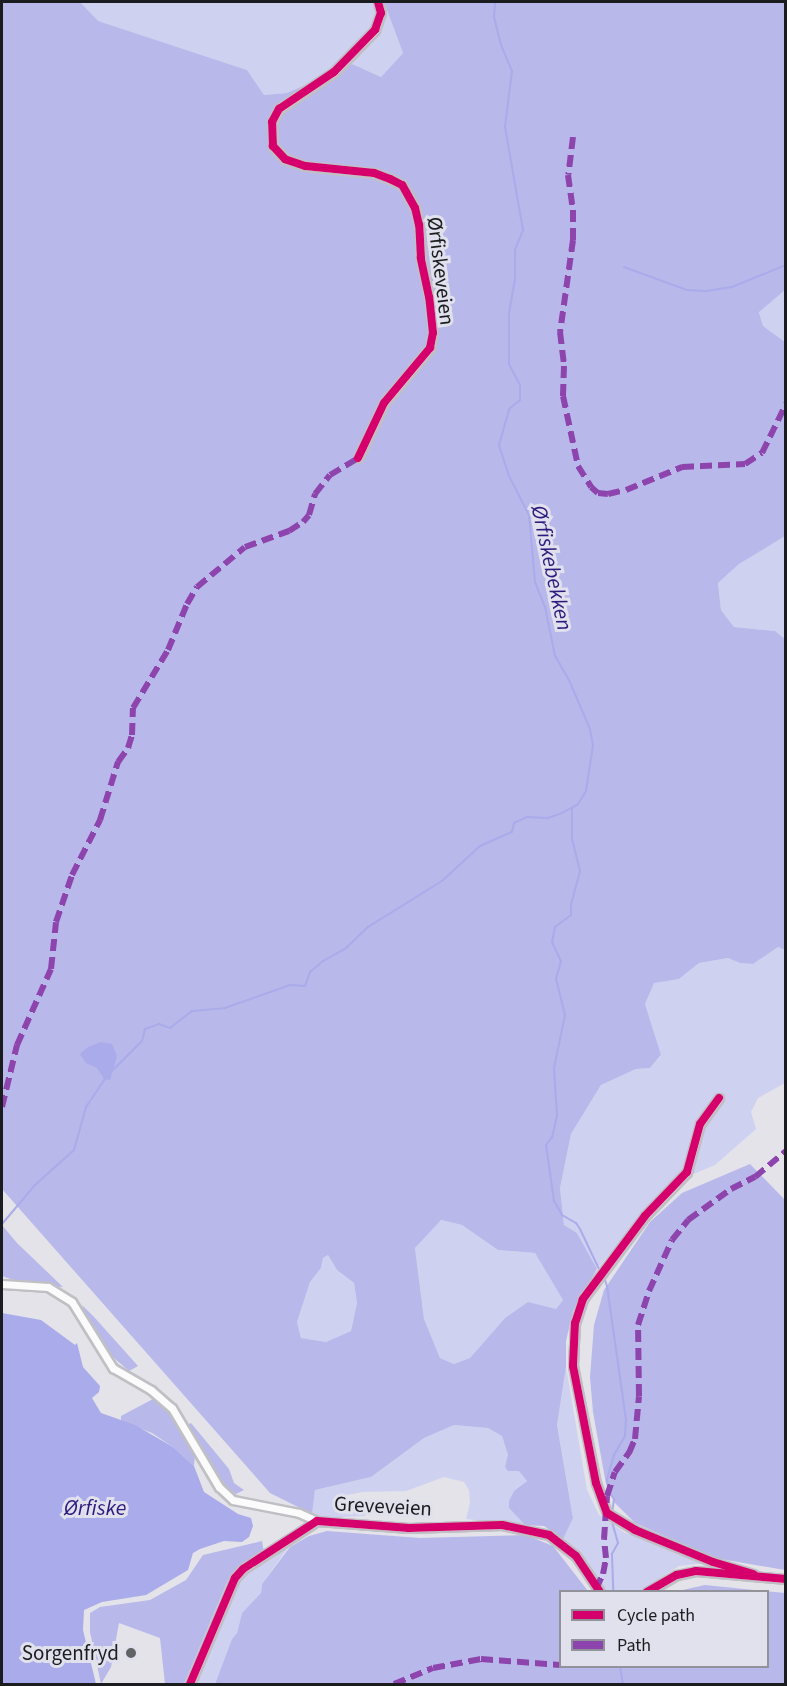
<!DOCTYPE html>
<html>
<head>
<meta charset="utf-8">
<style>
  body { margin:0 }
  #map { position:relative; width:787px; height:1686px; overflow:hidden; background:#e3e3e9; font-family:"Source Sans 3",sans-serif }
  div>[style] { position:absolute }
  .green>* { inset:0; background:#cfd1f1 }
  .forest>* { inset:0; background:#b8b8eb }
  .water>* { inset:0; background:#aaabea }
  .stream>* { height:2px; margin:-1px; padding:0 1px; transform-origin:1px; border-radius:1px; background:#aaabea }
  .roads { filter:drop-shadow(2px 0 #c0c0c4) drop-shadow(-2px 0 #c0c0c4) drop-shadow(0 2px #c0c0c4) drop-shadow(0 -2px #c0c0c4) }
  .minor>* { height:7px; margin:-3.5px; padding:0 3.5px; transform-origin:3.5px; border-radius:3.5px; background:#fbfbfc }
  .quiet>* { height:6px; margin-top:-3px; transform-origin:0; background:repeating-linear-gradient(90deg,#8e44ad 0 12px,transparent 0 18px) }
  .cycleway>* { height:8px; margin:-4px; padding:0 4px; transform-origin:4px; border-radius:4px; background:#d6006c }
  .dots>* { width:16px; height:16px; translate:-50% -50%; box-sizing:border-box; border:3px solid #e0e1ec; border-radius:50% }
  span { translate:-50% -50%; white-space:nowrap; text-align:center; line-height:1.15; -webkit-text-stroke:6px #e0e1ec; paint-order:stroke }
  .street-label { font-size:21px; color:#1b1c1f }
  .poi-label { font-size:21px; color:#1b1c1f }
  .right { translate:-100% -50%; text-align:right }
  .water-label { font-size:22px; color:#2e197f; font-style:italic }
  .frame { position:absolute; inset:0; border:3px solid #1b1c1f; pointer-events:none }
  .legend { position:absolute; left:559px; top:1590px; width:210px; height:78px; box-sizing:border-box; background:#e0e1ec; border:2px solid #91929a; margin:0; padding:8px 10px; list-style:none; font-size:18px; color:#1b1c1f }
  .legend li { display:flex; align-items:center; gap:12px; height:30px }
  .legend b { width:30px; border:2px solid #91929a }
</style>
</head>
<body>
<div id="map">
  <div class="green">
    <i style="clip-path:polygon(80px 2px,384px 2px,403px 53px,381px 77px,352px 64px,287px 93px,264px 95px,247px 70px,97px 21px)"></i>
    <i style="clip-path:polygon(785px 290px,785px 342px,763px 326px,759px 311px)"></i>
    <i style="clip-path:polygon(784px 535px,785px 639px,775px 631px,734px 627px,721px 610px,718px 583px,739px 564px)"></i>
    <i style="clip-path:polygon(778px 947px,785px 950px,785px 1083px,758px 1098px,751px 1112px,756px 1129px,715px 1165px,667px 1185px,597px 1269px,577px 1233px,564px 1225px,560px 1188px,571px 1134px,601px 1085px,636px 1069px,650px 1068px,661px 1056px,645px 1004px,654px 982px,679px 979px,699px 963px,728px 958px,740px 963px,753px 964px)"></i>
    <i style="clip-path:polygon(440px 1220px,462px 1225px,498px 1250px,535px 1253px,563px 1300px,556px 1309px,505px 1318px,470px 1358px,454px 1364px,440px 1358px,424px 1319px,415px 1248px)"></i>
    <i style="clip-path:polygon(328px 1255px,337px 1270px,354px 1283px,357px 1303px,351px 1331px,326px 1342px,301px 1338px,297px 1322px,310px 1282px,321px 1268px,323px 1258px)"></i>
    <i style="clip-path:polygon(566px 1367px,587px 1490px,599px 1515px,625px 1533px,722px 1561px,679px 1566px,640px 1591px,607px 1591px,596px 1580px,580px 1557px,563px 1539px,573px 1517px,557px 1425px)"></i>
    <i style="clip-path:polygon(454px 1425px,488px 1428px,502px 1436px,508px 1455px,508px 1471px,519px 1470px,527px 1481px,514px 1491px,510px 1509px,525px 1525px,466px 1519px,470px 1503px,469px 1490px,464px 1482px,444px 1477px,406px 1491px,363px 1492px,346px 1495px,345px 1502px,351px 1507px,366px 1511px,365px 1516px,324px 1518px,312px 1514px,315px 1490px,371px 1477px,424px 1438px)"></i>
    <i style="clip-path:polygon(292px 1542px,262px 1584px,261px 1593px,242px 1613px,237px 1633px,232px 1639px,215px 1684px,194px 1684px,231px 1595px,240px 1579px)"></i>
  </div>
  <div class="forest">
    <i style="clip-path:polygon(evenodd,2px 2px,80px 2px,98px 21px,247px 70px,264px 95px,287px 93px,352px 64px,381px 77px,403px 53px,384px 2px,785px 2px,785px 290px,759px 312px,763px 326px,785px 342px,785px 536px,739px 564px,718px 583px,721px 610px,734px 627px,775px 631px,785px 639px,785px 950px,778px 947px,753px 964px,740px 963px,728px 958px,699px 963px,679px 979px,654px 983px,645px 1004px,661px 1055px,650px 1068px,636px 1069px,601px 1085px,571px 1134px,560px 1188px,564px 1225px,577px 1233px,597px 1269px,573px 1311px,566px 1341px,566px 1367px,557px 1425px,573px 1518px,563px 1539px,544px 1526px,525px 1525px,509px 1508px,509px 1501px,514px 1491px,527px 1481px,519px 1471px,508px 1471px,505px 1467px,508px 1455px,502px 1436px,488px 1428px,454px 1425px,424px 1438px,371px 1477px,315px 1490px,312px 1514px,270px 1493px,2px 1189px,2px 2px,441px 1220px,462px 1225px,498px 1250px,535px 1253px,563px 1300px,556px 1309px,528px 1302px,505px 1318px,470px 1358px,454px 1364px,440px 1358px,424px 1319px,415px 1248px,441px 1220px,2px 2px,328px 1255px,337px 1270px,354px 1283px,357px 1303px,351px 1331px,326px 1342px,301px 1338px,297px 1322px,310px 1282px,321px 1268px,323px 1258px,328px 1255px)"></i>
    <i style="clip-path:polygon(750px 1164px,785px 1200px,785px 1570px,715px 1558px,635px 1523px,615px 1503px,606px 1484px,593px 1412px,590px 1377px,594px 1325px,604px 1290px,650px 1222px,682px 1193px)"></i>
    <i style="clip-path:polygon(2px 1225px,17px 1243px,63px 1287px,25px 1284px,2px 1276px)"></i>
    <i style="clip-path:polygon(82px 1305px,95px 1318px,138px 1366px,129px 1371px,106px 1351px,91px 1328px)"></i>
    <i style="clip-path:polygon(153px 1399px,167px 1410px,182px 1433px,195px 1456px,194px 1466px,173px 1447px,152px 1433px,121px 1421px,121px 1416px)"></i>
    <i style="clip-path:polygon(191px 1423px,229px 1469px,234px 1483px,244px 1490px,236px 1494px,225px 1486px,187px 1425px)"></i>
    <i style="clip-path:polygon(327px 1531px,420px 1538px,526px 1535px,553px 1546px,588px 1591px,560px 1592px,560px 1666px,768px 1666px,768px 1592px,678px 1591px,705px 1585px,785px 1593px,785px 1684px,215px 1684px,232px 1639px,237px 1633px,242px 1613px,261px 1593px,262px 1584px,290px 1547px,309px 1536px)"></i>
    <i style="clip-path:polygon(262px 1541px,264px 1553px,228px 1580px,184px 1684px,165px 1684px,160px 1638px,119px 1623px,111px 1667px,101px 1684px,90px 1632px,90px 1613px,100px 1607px,150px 1600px,186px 1580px,203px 1555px)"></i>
  </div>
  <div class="water">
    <i style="clip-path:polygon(101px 1042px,112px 1044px,117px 1056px,110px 1080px,104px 1079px,97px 1068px,86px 1063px,80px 1054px,88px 1047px)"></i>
    <i style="clip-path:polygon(2px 1313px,41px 1320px,75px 1345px,77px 1343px,83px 1367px,100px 1386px,99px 1392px,92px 1398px,101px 1413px,135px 1425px,173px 1447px,194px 1466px,204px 1492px,238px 1514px,251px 1518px,253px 1526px,249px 1537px,242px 1542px,224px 1541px,200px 1549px,193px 1553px,188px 1570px,146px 1595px,102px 1602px,84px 1610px,83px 1630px,96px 1684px,2px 1684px)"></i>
  </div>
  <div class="stream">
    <i style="left:624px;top:267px;width:67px;rotate:20.1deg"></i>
    <i style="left:687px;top:290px;width:19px;rotate:3deg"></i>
    <i style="left:706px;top:291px;width:26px;rotate:-9deg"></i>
    <i style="left:732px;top:287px;width:58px;rotate:-22.2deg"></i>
    <i style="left:572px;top:808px;width:31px;rotate:90deg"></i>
    <i style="left:572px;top:839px;width:33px;rotate:76deg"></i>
    <i style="left:580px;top:871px;width:35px;rotate:105deg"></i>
    <i style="left:571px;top:905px;width:10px;rotate:90deg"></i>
    <i style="left:571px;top:915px;width:20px;rotate:143deg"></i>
    <i style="left:555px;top:927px;width:15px;rotate:101deg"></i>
    <i style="left:552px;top:942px;width:21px;rotate:65deg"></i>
    <i style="left:561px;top:961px;width:19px;rotate:106deg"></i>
    <i style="left:556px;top:979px;width:37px;rotate:76deg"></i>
    <i style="left:565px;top:1015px;width:54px;rotate:101.7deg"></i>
    <i style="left:554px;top:1068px;width:48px;rotate:86.4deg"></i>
    <i style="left:557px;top:1116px;width:22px;rotate:103deg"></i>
    <i style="left:552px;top:1137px;width:10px;rotate:127deg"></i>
    <i style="left:546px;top:1145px;width:57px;rotate:81.9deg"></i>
    <i style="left:554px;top:1201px;width:16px;rotate:60deg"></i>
    <i style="left:562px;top:1215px;width:16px;rotate:30deg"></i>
    <i style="left:576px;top:1223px;width:7px;rotate:56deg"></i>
    <i style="left:580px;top:1229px;width:44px;rotate:64.6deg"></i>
    <i style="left:112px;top:1071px;width:42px;rotate:-45deg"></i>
    <i style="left:142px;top:1041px;width:12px;rotate:-76deg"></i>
    <i style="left:145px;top:1029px;width:15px;rotate:-20deg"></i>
    <i style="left:159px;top:1024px;width:12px;rotate:20deg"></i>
    <i style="left:170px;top:1028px;width:28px;rotate:-38deg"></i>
    <i style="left:192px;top:1011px;width:33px;rotate:-5deg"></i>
    <i style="left:225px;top:1008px;width:69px;rotate:-19.5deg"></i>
    <i style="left:290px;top:985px;width:15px;rotate:4deg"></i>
    <i style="left:305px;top:986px;width:15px;rotate:-70deg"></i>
    <i style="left:310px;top:972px;width:17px;rotate:-40deg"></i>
    <i style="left:323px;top:961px;width:26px;rotate:-29deg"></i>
    <i style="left:346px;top:948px;width:30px;rotate:-44deg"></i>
    <i style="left:368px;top:927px;width:87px;rotate:-31.9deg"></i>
    <i style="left:442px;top:881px;width:52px;rotate:-42.6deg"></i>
    <i style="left:480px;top:846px;width:35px;rotate:-24deg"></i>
    <i style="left:512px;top:832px;width:9px;rotate:-77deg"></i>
    <i style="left:514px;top:823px;width:14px;rotate:-25deg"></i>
    <i style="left:527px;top:817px;width:21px;rotate:3deg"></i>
    <i style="left:548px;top:818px;width:15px;rotate:-20deg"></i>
    <i style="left:562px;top:813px;width:18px;rotate:-29deg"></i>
    <i style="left:578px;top:804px;width:15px;rotate:-58deg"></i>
    <i style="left:586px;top:791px;width:47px;rotate:-81.3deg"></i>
    <i style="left:593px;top:745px;width:16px;rotate:-101deg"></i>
    <i style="left:590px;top:729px;width:53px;rotate:-113.2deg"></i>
    <i style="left:569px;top:680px;width:28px;rotate:-120deg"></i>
    <i style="left:555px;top:656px;width:50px;rotate:-101.5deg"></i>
    <i style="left:545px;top:607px;width:27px;rotate:-112deg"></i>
    <i style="left:535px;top:582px;width:67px;rotate:-95.1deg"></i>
    <i style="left:529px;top:515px;width:44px;rotate:-117.1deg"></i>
    <i style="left:509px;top:476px;width:33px;rotate:-108deg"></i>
    <i style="left:499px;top:445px;width:37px;rotate:-74deg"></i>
    <i style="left:509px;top:409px;width:14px;rotate:-39deg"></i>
    <i style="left:520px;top:400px;width:15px;rotate:-90deg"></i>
    <i style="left:520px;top:385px;width:24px;rotate:-118deg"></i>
    <i style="left:509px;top:364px;width:51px;rotate:-90deg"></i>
    <i style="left:509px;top:313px;width:34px;rotate:-80deg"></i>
    <i style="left:515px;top:280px;width:30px;rotate:-90deg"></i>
    <i style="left:515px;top:250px;width:22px;rotate:-68deg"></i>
    <i style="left:523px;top:230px;width:105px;rotate:-99.9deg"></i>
    <i style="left:505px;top:127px;width:56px;rotate:-82.9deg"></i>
    <i style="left:512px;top:71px;width:28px;rotate:-113deg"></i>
    <i style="left:501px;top:45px;width:29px;rotate:-104deg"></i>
    <i style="left:494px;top:17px;width:15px;rotate:-86deg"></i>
    <i style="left:2px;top:1224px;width:51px;rotate:-49.8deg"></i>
    <i style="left:35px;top:1185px;width:52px;rotate:-41.9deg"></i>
    <i style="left:74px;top:1150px;width:45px;rotate:-74.4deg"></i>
    <i style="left:86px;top:1107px;width:36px;rotate:-56deg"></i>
    <i style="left:604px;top:1277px;width:9px;rotate:72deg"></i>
    <i style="left:607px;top:1286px;width:135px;rotate:81.9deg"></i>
    <i style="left:626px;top:1420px;width:16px;rotate:94deg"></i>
    <i style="left:625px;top:1436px;width:22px;rotate:120deg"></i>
    <i style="left:614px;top:1455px;width:25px;rotate:106deg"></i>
    <i style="left:607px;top:1479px;width:13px;rotate:81deg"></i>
    <i style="left:609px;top:1492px;width:9px;rotate:54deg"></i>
    <i style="left:614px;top:1499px;width:14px;rotate:98deg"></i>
    <i style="left:612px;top:1522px;width:22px;rotate:74deg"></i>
    <i style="left:618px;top:1543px;width:13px;rotate:119deg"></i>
    <i style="left:612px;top:1554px;width:37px;rotate:88deg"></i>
    <i style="left:620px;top:1666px;width:18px;rotate:81deg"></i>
  </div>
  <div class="roads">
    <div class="minor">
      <i style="left:358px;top:458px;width:61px;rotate:-64.7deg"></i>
      <i style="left:384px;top:403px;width:72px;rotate:-50.1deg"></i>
      <i style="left:430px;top:348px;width:15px;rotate:-79deg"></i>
      <i style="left:433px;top:333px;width:36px;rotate:-96deg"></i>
      <i style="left:429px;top:297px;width:40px;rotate:-102deg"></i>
      <i style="left:421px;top:258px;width:33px;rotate:-93deg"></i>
      <i style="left:419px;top:225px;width:17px;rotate:-103deg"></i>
      <i style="left:415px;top:208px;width:26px;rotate:-119deg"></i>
      <i style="left:402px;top:185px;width:13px;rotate:-153deg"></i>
      <i style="left:390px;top:179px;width:17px;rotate:-159deg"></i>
      <i style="left:374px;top:173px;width:69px;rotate:-174.2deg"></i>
      <i style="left:305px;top:166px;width:21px;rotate:-161deg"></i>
      <i style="left:285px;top:159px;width:18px;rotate:-133deg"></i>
      <i style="left:273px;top:146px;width:24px;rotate:-92deg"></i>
      <i style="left:272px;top:122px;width:15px;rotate:-62deg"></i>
      <i style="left:279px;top:109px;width:66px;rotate:-33.9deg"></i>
      <i style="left:334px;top:72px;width:59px;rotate:-45.7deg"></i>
      <i style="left:375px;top:30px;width:18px;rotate:-71deg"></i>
      <i style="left:381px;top:13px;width:11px;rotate:-105deg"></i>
      <i style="left:719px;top:1098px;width:32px;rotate:126deg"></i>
      <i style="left:700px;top:1124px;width:50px;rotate:105.2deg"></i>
      <i style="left:687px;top:1172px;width:61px;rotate:133.7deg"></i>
      <i style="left:645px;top:1216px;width:104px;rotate:126.8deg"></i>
      <i style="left:583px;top:1299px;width:25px;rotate:108deg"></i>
      <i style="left:575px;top:1323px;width:43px;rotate:92.7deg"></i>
      <i style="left:573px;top:1366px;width:119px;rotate:78.9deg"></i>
      <i style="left:596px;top:1483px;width:32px;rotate:70deg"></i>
      <i style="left:607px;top:1513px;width:33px;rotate:31deg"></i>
      <i style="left:635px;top:1530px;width:84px;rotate:22.3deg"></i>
      <i style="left:713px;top:1562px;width:42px;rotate:16.7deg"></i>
      <i style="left:2px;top:1284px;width:46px;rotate:3.7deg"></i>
      <i style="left:48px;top:1287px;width:28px;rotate:32deg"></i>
      <i style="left:72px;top:1302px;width:78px;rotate:58.2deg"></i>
      <i style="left:113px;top:1368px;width:44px;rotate:30.1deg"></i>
      <i style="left:151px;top:1390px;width:28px;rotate:41deg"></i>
      <i style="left:172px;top:1408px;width:92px;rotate:59.3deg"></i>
      <i style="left:219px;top:1487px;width:19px;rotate:43deg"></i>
      <i style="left:233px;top:1500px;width:67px;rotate:11.1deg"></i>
      <i style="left:299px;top:1513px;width:20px;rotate:24deg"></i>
      <i style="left:647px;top:1592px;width:34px;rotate:-30deg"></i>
      <i style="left:677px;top:1575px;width:19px;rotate:-12deg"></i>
      <i style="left:696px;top:1571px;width:90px;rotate:5.1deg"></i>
      <i style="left:190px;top:1684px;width:115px;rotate:-67deg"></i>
      <i style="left:235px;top:1578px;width:12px;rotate:-48deg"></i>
      <i style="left:243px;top:1569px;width:88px;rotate:-33deg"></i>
      <i style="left:317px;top:1521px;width:92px;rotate:4.4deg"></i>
      <i style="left:409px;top:1528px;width:93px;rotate:-1.8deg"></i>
      <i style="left:502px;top:1525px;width:48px;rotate:12deg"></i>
      <i style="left:549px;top:1535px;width:34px;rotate:38deg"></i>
      <i style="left:576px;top:1556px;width:43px;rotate:56.3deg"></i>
    </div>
  </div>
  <div class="quiet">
    <i style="left:573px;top:137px;width:38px;rotate:97deg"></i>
    <i style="left:568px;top:175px;width:35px;rotate:82deg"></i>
    <i style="left:573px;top:210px;width:30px;rotate:90deg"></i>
    <i style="left:573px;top:240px;width:93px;rotate:98deg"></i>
    <i style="left:560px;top:332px;width:34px;rotate:83deg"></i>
    <i style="left:564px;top:366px;width:30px;rotate:92deg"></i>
    <i style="left:563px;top:396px;width:72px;rotate:77.9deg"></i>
    <i style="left:578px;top:466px;width:25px;rotate:58deg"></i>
    <i style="left:591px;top:487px;width:9px;rotate:41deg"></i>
    <i style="left:598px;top:493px;width:10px;rotate:6deg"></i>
    <i style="left:608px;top:494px;width:18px;rotate:-13deg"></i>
    <i style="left:626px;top:490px;width:61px;rotate:-22.3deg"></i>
    <i style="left:682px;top:467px;width:63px;rotate:-2.7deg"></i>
    <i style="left:745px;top:464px;width:20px;rotate:-33deg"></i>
    <i style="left:762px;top:453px;width:55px;rotate:-63.9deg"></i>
    <i style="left:2px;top:1107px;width:64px;rotate:-76.4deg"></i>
    <i style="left:17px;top:1045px;width:83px;rotate:-65.9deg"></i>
    <i style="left:51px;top:969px;width:47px;rotate:-83.9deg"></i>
    <i style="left:56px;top:922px;width:50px;rotate:-71.2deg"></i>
    <i style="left:72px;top:875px;width:62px;rotate:-63deg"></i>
    <i style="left:100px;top:820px;width:61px;rotate:-72.8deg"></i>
    <i style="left:118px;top:762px;width:17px;rotate:-54deg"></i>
    <i style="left:128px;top:748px;width:14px;rotate:-73deg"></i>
    <i style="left:132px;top:735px;width:27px;rotate:-88deg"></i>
    <i style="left:133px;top:708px;width:68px;rotate:-58.9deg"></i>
    <i style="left:168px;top:650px;width:50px;rotate:-67.6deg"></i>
    <i style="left:187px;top:604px;width:20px;rotate:-60deg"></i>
    <i style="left:197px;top:587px;width:62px;rotate:-39.8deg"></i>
    <i style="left:245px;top:547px;width:47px;rotate:-20deg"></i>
    <i style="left:289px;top:531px;width:17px;rotate:-33deg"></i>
    <i style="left:303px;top:522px;width:9px;rotate:-49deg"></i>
    <i style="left:309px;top:515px;width:22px;rotate:-74deg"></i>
    <i style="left:315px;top:494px;width:24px;rotate:-52deg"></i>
    <i style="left:330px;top:475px;width:33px;rotate:-31deg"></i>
    <i style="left:596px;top:1589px;width:17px;rotate:-65deg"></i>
    <i style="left:603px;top:1574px;width:16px;rotate:-79deg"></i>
    <i style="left:606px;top:1558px;width:19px;rotate:-96deg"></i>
    <i style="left:604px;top:1539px;width:43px;rotate:-86deg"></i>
    <i style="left:607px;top:1496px;width:25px;rotate:-72deg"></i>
    <i style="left:615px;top:1472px;width:24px;rotate:-54deg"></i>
    <i style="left:629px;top:1453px;width:15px;rotate:-67deg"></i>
    <i style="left:635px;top:1439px;width:43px;rotate:-84.7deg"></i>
    <i style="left:639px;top:1396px;width:71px;rotate:-90.8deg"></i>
    <i style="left:638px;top:1325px;width:36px;rotate:-72deg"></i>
    <i style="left:649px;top:1291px;width:56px;rotate:-65.7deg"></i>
    <i style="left:672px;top:1240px;width:26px;rotate:-51deg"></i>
    <i style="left:688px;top:1220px;width:53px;rotate:-35.8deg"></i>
    <i style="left:731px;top:1189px;width:27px;rotate:-27deg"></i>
    <i style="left:755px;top:1177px;width:40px;rotate:-40deg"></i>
    <i style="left:394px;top:1684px;width:42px;rotate:-22.3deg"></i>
    <i style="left:433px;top:1668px;width:49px;rotate:-10.6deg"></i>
    <i style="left:481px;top:1659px;width:79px;rotate:4.3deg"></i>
  </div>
  <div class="cycleway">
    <i style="left:358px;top:458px;width:61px;rotate:-64.7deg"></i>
    <i style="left:384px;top:403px;width:72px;rotate:-50.1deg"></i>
    <i style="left:430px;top:348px;width:15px;rotate:-79deg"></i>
    <i style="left:433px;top:333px;width:36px;rotate:-96deg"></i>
    <i style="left:429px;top:297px;width:40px;rotate:-102deg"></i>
    <i style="left:421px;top:258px;width:33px;rotate:-93deg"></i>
    <i style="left:419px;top:225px;width:17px;rotate:-103deg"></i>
    <i style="left:415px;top:208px;width:26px;rotate:-119deg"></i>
    <i style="left:402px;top:185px;width:13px;rotate:-153deg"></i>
    <i style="left:390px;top:179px;width:17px;rotate:-159deg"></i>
    <i style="left:374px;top:173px;width:69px;rotate:-174.2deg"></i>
    <i style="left:305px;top:166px;width:21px;rotate:-161deg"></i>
    <i style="left:285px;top:159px;width:18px;rotate:-133deg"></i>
    <i style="left:273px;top:146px;width:24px;rotate:-92deg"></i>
    <i style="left:272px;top:122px;width:15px;rotate:-62deg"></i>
    <i style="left:279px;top:109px;width:66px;rotate:-33.9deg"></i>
    <i style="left:334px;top:72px;width:59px;rotate:-45.7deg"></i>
    <i style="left:375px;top:30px;width:18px;rotate:-71deg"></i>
    <i style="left:381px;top:13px;width:11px;rotate:-105deg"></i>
    <i style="left:719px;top:1098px;width:32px;rotate:126deg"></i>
    <i style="left:700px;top:1124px;width:50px;rotate:105.2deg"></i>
    <i style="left:687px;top:1172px;width:61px;rotate:133.7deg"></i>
    <i style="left:645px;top:1216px;width:104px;rotate:126.8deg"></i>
    <i style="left:583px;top:1299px;width:25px;rotate:108deg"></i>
    <i style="left:575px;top:1323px;width:43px;rotate:92.7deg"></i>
    <i style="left:573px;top:1366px;width:119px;rotate:78.9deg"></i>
    <i style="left:596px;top:1483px;width:32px;rotate:70deg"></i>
    <i style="left:607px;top:1513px;width:33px;rotate:31deg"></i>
    <i style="left:635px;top:1530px;width:84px;rotate:22.3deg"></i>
    <i style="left:713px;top:1562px;width:42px;rotate:16.7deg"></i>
    <i style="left:647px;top:1592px;width:34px;rotate:-30deg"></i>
    <i style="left:677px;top:1575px;width:19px;rotate:-12deg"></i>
    <i style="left:696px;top:1571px;width:90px;rotate:5.1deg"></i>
    <i style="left:190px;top:1684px;width:115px;rotate:-67deg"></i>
    <i style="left:235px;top:1578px;width:12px;rotate:-48deg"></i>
    <i style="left:243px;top:1569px;width:88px;rotate:-33deg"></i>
    <i style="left:317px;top:1521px;width:92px;rotate:4.4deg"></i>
    <i style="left:409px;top:1528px;width:93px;rotate:-1.8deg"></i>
    <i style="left:502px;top:1525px;width:48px;rotate:12deg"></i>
    <i style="left:549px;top:1535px;width:34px;rotate:38deg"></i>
    <i style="left:576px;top:1556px;width:43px;rotate:56.3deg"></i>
  </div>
  <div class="dots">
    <i style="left:131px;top:1653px;background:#616266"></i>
  </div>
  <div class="street-label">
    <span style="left:441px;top:271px;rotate:83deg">Ørfiskeveien</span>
    <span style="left:383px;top:1506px;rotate:3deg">Greveveien</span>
  </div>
  <div class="poi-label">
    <span class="right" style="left:119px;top:1653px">Sorgenfryd</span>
  </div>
  <div class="water-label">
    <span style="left:551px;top:568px;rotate:78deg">Ørfiskebekken</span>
    <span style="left:95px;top:1509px">Ørfiske</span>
  </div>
  <div class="frame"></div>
  <ul class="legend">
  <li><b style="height:8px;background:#d6006c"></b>Cycle path</li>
  <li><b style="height:8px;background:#8e44ad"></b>Path</li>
  </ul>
</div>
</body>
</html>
